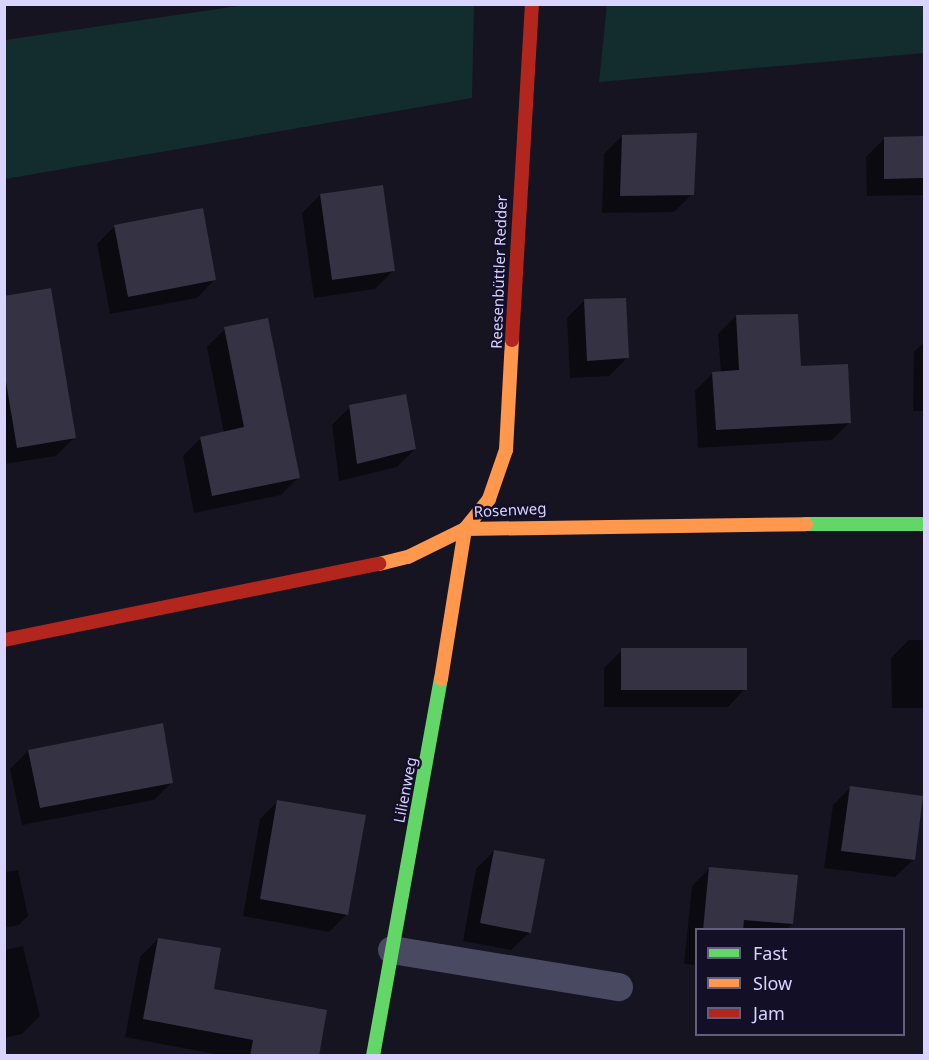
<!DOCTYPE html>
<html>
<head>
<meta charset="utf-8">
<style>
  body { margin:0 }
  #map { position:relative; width:929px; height:1060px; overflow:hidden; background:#161421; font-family:"Noto Sans",sans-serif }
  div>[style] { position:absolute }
  .green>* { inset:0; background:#132c2d }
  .shadow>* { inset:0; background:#0007 }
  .building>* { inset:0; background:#343243 }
  .lane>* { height:28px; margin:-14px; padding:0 14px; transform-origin:14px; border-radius:14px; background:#4a4962 }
  .fast>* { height:14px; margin:-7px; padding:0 7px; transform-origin:7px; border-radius:7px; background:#63d668 }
  .slow>* { height:14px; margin:-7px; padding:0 7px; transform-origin:7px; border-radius:7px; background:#ff974d }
  .jam>* { height:14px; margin:-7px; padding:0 7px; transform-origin:7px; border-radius:7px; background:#b3261e }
  span { translate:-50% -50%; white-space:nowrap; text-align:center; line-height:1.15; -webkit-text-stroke:5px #130f26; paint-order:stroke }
  .street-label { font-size:15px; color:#d9d4ff }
  .frame { position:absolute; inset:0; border:6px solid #d9d4ff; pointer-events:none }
  .legend { position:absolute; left:695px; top:928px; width:210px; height:108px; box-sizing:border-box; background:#130f26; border:2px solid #625e7d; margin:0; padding:8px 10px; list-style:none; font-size:18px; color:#d9d4ff }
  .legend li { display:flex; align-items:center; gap:12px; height:30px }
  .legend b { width:30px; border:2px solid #625e7d }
</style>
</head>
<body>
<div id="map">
  <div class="green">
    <i style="clip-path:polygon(607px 4px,924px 5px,924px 53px,599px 82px)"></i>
    <i style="clip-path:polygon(245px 5px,474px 5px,472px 98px,5px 179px,5px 40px)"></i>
  </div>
  <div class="shadow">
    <i style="clip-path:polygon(622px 136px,692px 194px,674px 212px,602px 213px,604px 154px)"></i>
    <i style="clip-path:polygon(924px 138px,924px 195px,867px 196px,866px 157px,884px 139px)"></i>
    <i style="clip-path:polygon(320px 195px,393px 271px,375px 289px,314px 298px,302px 213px)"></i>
    <i style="clip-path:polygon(115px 226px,214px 280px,197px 298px,110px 314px,97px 244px)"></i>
    <i style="clip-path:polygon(4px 297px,74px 438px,56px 456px,4px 464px)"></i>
    <i style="clip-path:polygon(585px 300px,627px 358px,609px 376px,570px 378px,567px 318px)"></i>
    <i style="clip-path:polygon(736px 316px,800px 368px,850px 422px,832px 440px,698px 448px,695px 391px,713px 373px,721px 372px,718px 334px)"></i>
    <i style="clip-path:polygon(225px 329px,299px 477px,281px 495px,194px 513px,183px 456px,201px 438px,224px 433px,207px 347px)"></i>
    <i style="clip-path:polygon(924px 342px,924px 411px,913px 411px,914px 352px)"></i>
    <i style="clip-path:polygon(350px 407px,415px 449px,397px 467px,339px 481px,332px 425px)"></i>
    <i style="clip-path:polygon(909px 640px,924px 640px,924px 708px,892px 708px,891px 658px)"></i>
    <i style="clip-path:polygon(622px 650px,745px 689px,728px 707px,604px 707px,604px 668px)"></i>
    <i style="clip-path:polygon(28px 751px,172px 782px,154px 800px,22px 825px,10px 769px)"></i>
    <i style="clip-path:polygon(851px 787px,913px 860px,895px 877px,824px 868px,833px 805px)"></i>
    <i style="clip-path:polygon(278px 801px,347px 914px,329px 932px,243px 916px,260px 819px)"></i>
    <i style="clip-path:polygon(494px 851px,529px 933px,511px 950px,463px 941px,476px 869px)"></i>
    <i style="clip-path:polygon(710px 868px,792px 924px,786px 930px,696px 930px,696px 965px,684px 964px,692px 886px)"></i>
    <i style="clip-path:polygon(18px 870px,28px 916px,19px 925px,4px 928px,4px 872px)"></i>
    <i style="clip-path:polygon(158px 939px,212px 990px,317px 1056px,225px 1056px,125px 1037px,140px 957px)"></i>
    <i style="clip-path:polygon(23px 946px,40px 1016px,22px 1034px,4px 1038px,4px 950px)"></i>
  </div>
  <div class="building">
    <i style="clip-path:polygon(697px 133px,694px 195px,620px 196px,622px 135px)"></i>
    <i style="clip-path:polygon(924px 136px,924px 178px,884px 179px,884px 137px)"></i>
    <i style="clip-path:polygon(383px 185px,395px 271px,332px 280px,320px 194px)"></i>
    <i style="clip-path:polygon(203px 208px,216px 280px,128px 297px,114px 225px)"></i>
    <i style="clip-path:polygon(51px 288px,76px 438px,17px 448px,4px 370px,4px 296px)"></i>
    <i style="clip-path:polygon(626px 298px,629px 358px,587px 361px,584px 299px)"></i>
    <i style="clip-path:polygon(798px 314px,801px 366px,848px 364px,851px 423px,716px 430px,712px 372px,739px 370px,736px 315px)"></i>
    <i style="clip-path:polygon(268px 318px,300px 478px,212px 496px,200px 437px,244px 427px,224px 327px)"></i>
    <i style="clip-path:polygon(406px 394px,416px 449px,357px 464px,349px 405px)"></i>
    <i style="clip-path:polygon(621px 648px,747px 648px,747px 690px,621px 690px)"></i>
    <i style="clip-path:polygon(163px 723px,173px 783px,40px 808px,28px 750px)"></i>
    <i style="clip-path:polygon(850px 786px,923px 796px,915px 860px,841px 851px)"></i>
    <i style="clip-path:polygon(277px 800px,366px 815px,348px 915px,260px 899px)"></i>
    <i style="clip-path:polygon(494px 850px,545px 859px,531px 933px,480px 923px)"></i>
    <i style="clip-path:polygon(709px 867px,798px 875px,793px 924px,744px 920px,743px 930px,703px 930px)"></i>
    <i style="clip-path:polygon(158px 938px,221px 948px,214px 989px,327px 1010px,319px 1056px,250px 1056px,253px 1040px,143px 1019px)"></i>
  </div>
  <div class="lane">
    <i style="left:392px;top:950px;width:230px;rotate:9.3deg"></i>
  </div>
  <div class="fast">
    <i style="left:806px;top:524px;width:118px"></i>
    <i style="left:373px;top:1056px;width:383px;rotate:-79.8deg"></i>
  </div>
  <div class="slow">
    <i style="left:379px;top:564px;width:30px;rotate:-14deg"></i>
    <i style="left:408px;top:557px;width:64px;rotate:-26.2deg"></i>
    <i style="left:465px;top:529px;width:341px;rotate:-0.8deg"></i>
    <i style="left:441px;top:679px;width:152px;rotate:-80.9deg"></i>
    <i style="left:465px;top:529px;width:38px;rotate:-51deg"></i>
    <i style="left:489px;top:499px;width:52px;rotate:-70.9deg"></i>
    <i style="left:506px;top:450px;width:110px;rotate:-86.9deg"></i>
  </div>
  <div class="jam">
    <i style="left:512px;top:340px;width:337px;rotate:-86.6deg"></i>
    <i style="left:4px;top:640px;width:383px;rotate:-11.5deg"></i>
  </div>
  <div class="street-label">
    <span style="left:499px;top:272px;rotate:-88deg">Reesenbüttler Redder</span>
    <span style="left:510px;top:510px;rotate:-3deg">Rosenweg</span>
    <span style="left:405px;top:790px;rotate:-79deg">Lilienweg</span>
  </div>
  <div class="frame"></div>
  <ul class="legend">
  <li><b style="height:8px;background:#63d668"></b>Fast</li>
  <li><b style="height:8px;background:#ff974d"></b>Slow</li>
  <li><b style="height:8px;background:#b3261e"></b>Jam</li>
  </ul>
</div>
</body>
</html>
